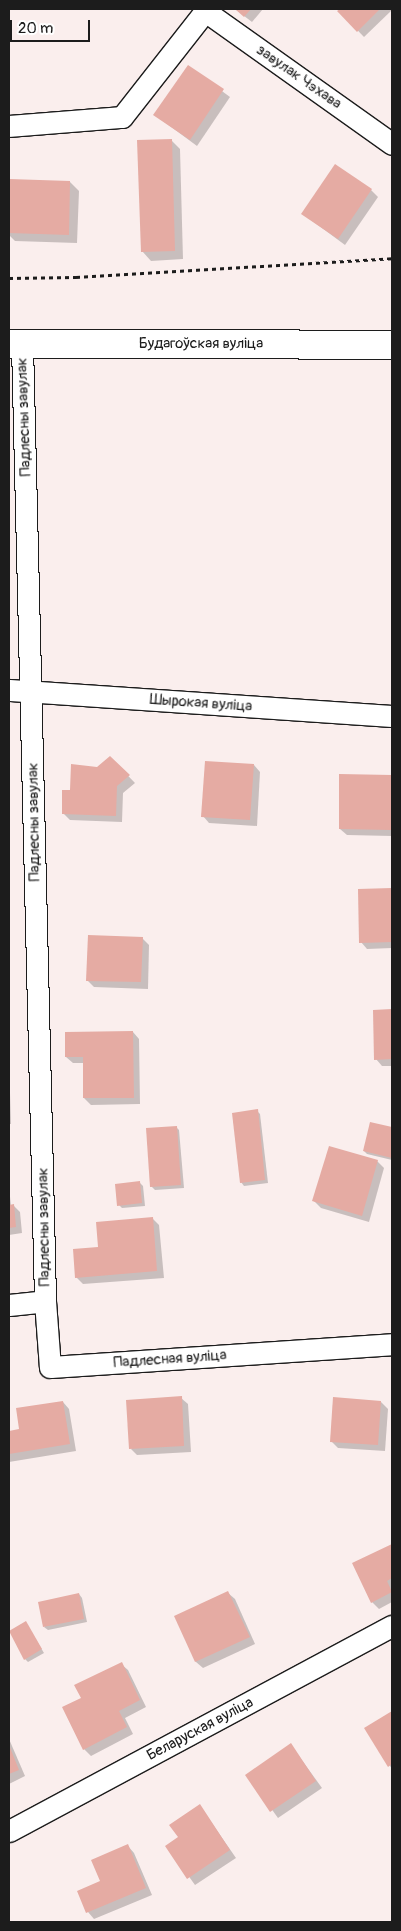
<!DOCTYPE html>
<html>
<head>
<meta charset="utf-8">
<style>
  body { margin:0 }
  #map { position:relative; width:401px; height:1931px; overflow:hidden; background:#faeeed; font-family:Pangolin,sans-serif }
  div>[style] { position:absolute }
  .shadow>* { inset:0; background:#0003 }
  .building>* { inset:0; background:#e5aba3 }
  .path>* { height:3px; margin-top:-1.5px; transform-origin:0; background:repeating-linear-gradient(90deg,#1c1c1c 0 4px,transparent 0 8px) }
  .roads { filter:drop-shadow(1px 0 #1c1c1c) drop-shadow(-1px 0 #1c1c1c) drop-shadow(0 1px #1c1c1c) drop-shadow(0 -1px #1c1c1c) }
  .minor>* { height:21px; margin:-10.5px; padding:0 10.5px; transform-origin:10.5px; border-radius:10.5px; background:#fff }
  .tertiary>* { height:28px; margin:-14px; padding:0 14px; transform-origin:14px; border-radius:14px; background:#fff }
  span { translate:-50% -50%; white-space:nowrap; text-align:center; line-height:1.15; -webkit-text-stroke:4px #fff; paint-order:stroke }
  .street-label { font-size:15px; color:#1c1c1c }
  .frame { position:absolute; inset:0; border:10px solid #1c1c1c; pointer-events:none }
  .scale { position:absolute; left:10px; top:20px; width:80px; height:22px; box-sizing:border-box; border:2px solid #1c1c1c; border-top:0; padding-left:6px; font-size:15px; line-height:18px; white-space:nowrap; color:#1c1c1c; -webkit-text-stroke:4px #fff; paint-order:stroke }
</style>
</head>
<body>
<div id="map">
  <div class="shadow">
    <i style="clip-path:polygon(235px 9px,263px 9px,252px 22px)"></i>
    <i style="clip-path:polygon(342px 9px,391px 9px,392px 10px,364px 37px,339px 11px)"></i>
    <i style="clip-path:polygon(188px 66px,230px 97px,197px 146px,155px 115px)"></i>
    <i style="clip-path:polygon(171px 140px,180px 149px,183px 259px,151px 261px,142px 251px)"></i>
    <i style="clip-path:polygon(9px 181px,70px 182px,79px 191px,77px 243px,15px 241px,9px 235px)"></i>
    <i style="clip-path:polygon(371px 190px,378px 197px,345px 245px,303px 214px)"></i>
    <i style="clip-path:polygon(110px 757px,135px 783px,123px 793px,122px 822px,70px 820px,63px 813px,71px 791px)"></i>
    <i style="clip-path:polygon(254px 765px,260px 772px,257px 826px,209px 823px,203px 816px)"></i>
    <i style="clip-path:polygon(392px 776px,392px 836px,347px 835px,340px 829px)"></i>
    <i style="clip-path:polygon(359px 890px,392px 890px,392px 948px,367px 949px,361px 942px)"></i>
    <i style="clip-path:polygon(142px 938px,149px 945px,148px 989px,94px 987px,87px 980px)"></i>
    <i style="clip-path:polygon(375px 1011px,392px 1011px,392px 1066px,382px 1066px,376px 1059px)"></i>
    <i style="clip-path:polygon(133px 1032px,139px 1039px,140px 1104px,91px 1105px,84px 1098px,84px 1063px,73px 1063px,66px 1057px)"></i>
    <i style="clip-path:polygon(9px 1061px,11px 1124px,9px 1124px)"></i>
    <i style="clip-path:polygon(257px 1111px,260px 1114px,268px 1183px,244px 1186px,241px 1182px)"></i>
    <i style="clip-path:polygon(371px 1123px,392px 1129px,392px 1160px,367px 1154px,364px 1151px)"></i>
    <i style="clip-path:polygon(176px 1127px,179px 1130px,184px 1188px,155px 1190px,151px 1186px)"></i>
    <i style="clip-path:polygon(377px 1161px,384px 1168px,369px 1222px,321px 1208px,314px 1201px)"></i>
    <i style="clip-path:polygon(140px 1183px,143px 1186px,145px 1206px,122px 1208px,119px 1205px)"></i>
    <i style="clip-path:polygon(9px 1187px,11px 1206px,14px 1206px,20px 1212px,22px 1233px,9px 1235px)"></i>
    <i style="clip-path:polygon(153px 1219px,159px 1225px,164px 1278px,83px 1284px,76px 1277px)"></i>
    <i style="clip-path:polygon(181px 1398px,188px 1404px,191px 1452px,137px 1455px,131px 1449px)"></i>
    <i style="clip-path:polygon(63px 1402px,69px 1409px,76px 1451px,9px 1462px,9px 1432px,21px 1430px)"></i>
    <i style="clip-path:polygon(381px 1402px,388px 1409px,385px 1451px,338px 1448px,331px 1441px)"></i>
    <i style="clip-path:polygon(392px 1545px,392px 1602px,379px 1609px,372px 1602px,354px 1564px)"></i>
    <i style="clip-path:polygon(228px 1593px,235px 1599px,255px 1644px,203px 1668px,196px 1662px,176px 1617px)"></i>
    <i style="clip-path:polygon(79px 1594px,82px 1598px,87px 1622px,48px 1630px,44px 1627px)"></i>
    <i style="clip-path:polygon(26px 1623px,44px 1653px,28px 1662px,25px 1659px)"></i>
    <i style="clip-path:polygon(121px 1664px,128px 1670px,146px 1707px,125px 1718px,133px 1734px,91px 1756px,84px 1749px,82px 1698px)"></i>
    <i style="clip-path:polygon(392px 1712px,392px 1769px,366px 1729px)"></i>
    <i style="clip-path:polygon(9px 1739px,25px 1776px,9px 1784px)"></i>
    <i style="clip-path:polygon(291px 1745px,322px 1788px,278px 1818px,247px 1775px)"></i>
    <i style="clip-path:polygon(200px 1806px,236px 1858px,195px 1885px,167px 1846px,179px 1838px)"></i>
    <i style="clip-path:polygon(128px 1846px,134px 1853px,152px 1895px,94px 1919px,88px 1912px,79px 1891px,101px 1882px)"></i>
  </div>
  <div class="building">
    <i style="clip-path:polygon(235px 9px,251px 9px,244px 17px)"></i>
    <i style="clip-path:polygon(340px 9px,380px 9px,357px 32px,337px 11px)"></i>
    <i style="clip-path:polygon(188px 65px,224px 89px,190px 140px,153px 115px)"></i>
    <i style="clip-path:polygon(172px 139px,175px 251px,141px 252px,137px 140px)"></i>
    <i style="clip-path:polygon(335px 164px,372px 189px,338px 239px,301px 214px)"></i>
    <i style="clip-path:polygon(9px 179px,70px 181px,69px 235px,9px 233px)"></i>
    <i style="clip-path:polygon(110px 756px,130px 775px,117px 786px,116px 816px,62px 814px,62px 790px,70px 790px,71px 764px,97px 767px)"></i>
    <i style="clip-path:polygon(205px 761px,254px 764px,250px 820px,201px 817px)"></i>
    <i style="clip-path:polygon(339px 774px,392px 775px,391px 830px,339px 829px)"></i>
    <i style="clip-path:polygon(392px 888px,392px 942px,359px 943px,358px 889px)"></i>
    <i style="clip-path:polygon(88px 935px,143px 937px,141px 982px,86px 981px)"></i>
    <i style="clip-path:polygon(392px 1009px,392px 1059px,374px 1060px,373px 1010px)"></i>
    <i style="clip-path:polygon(133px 1031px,134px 1098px,83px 1098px,83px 1057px,65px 1057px,65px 1032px)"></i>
    <i style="clip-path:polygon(258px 1109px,265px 1180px,240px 1183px,232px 1113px)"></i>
    <i style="clip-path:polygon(370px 1122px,392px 1127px,392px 1158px,363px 1151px)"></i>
    <i style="clip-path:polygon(177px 1126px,181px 1185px,150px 1187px,146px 1128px)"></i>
    <i style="clip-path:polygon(329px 1146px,378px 1160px,362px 1216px,312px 1201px)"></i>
    <i style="clip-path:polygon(140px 1181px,142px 1203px,117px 1206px,115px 1184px)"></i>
    <i style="clip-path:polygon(14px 1204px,16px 1227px,9px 1228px,9px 1205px)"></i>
    <i style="clip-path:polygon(153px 1217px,157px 1271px,75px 1278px,73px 1249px,98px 1247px,96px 1222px)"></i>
    <i style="clip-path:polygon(182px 1396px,184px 1446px,129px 1449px,126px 1400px)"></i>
    <i style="clip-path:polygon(333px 1397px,381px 1401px,378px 1445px,330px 1442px)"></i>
    <i style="clip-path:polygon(63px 1401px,70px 1444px,9px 1454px,9px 1431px,19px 1429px,16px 1408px)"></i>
    <i style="clip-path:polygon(392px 1544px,392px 1578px,387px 1581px,392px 1592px,371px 1603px,352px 1563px)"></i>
    <i style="clip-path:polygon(228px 1591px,250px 1637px,195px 1662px,174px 1616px)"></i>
    <i style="clip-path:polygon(79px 1593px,84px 1619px,43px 1627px,38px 1602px)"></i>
    <i style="clip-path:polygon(26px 1621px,42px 1649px,24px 1660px,9px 1631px)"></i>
    <i style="clip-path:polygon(122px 1662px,140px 1700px,119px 1711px,127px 1727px,83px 1750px,62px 1707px,81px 1698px,74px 1685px)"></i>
    <i style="clip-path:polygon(392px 1711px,392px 1764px,388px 1767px,364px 1728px)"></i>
    <i style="clip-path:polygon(291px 1743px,316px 1781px,270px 1812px,245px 1775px)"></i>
    <i style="clip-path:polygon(9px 1745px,19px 1770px,9px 1774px)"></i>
    <i style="clip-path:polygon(200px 1804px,230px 1850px,187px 1879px,165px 1846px,178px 1837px,169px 1825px)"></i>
    <i style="clip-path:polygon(128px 1844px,146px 1888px,86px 1913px,77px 1891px,100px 1881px,91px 1860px)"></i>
  </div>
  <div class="path">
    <i style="left:9px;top:278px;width:67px;rotate:-0.9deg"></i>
    <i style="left:76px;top:277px;width:317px;rotate:-3.4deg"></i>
  </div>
  <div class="roads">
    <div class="minor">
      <i style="left:9px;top:126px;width:113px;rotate:-4.6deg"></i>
      <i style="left:122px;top:117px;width:135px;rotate:-51.9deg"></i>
      <i style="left:205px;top:11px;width:229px;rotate:35.4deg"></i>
      <i style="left:22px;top:344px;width:957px;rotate:88.62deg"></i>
      <i style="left:9px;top:690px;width:384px;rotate:3.9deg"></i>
      <i style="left:9px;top:1305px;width:36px;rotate:-6deg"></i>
      <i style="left:45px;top:1301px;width:66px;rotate:85.7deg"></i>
      <i style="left:50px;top:1367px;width:343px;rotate:-3.8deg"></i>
      <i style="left:9px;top:1831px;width:434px;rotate:-28.2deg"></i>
    </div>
    <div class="tertiary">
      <i style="left:9px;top:344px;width:383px;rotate:0.1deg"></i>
    </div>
  </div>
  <div class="street-label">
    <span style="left:299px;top:77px;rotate:35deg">завулак Чэхава</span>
    <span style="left:201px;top:344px">Будагоўская вуліца</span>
    <span style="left:24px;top:417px;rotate:-92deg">Падлесны завулак</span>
    <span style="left:201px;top:703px;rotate:4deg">Шырокая вуліца</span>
    <span style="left:34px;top:822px;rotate:-91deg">Падлесны завулак</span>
    <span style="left:44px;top:1227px;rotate:-91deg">Падлесны завулак</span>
    <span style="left:170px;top:1359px;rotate:-4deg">Падлесная вуліца</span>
    <span style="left:200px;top:1729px;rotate:-28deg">Беларуская вуліца</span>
  </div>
  <div class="frame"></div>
  <div class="scale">20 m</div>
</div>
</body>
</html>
